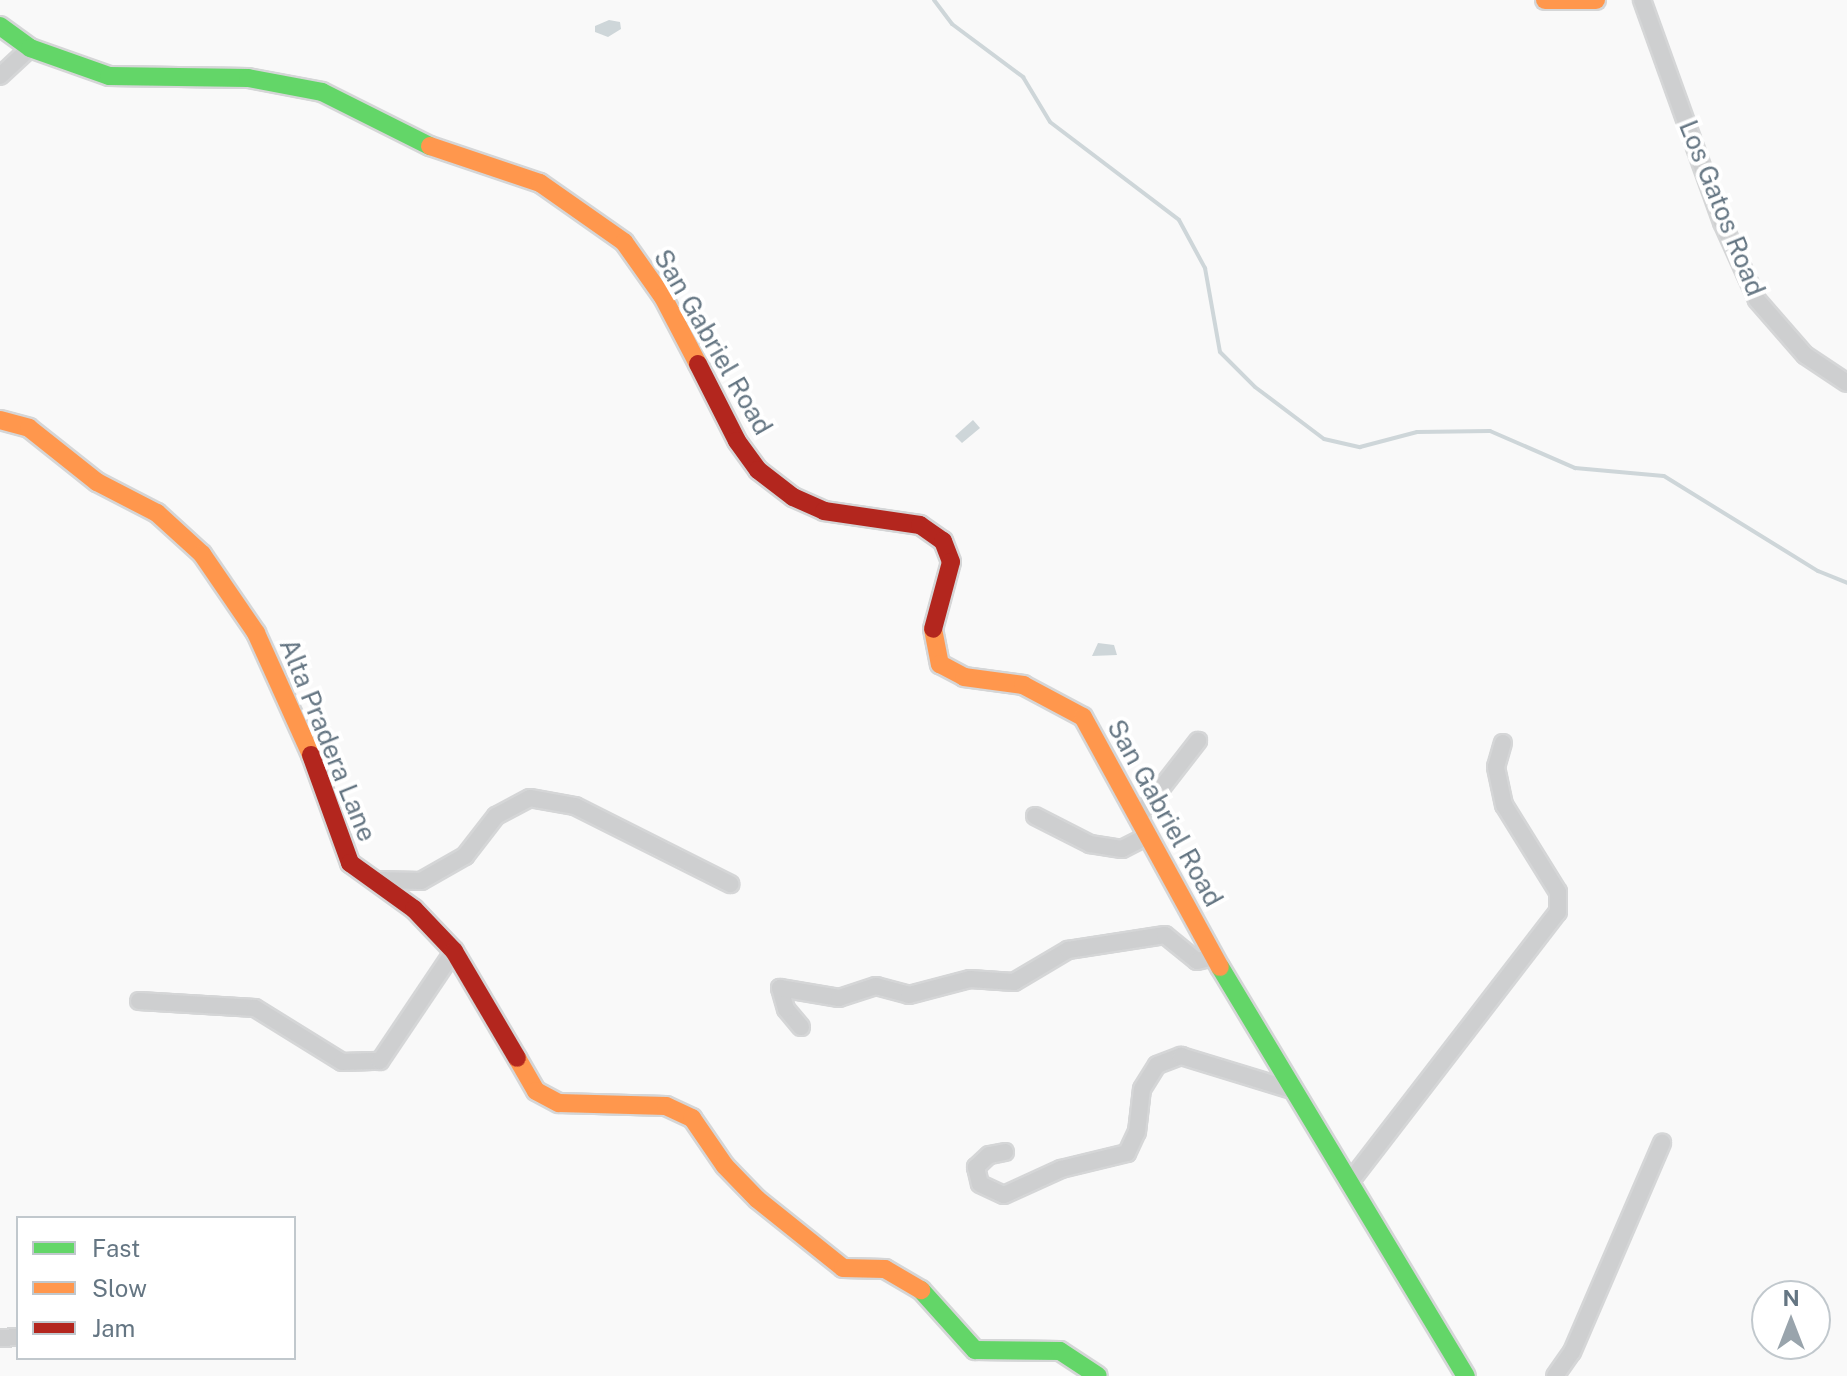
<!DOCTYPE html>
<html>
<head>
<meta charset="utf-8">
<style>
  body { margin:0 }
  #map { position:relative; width:1847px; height:1376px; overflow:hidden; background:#f9f9f9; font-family:"Public Sans",sans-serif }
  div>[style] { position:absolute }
  .water>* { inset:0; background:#ced6d9 }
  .stream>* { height:4px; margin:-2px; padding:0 2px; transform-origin:2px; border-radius:2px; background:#ced6d9 }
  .roads { filter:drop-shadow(2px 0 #d5d6d7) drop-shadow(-2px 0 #d5d6d7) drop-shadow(0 2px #d5d6d7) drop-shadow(0 -2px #d5d6d7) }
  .street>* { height:16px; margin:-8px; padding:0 8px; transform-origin:8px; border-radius:8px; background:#cecfd0 }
  .fast>* { height:18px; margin:-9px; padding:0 9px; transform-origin:9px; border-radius:9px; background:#63d668 }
  .slow>* { height:18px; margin:-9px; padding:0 9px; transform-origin:9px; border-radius:9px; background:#ff974d }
  .jam>* { height:18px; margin:-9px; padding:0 9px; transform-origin:9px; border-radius:9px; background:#b3261e }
  span { translate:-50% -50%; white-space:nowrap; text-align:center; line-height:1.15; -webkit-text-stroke:8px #fff; paint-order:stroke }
  .street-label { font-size:26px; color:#657683 }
  .legend { position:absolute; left:16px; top:1216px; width:280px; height:144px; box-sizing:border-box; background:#fff; border:2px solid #c1c8cd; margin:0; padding:10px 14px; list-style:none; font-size:24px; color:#657683 }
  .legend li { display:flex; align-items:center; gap:16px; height:40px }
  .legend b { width:40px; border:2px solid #c1c8cd }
  .north { position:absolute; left:1751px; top:1280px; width:80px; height:80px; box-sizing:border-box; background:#fff; border:2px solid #c1c8cd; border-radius:50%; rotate:0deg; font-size:22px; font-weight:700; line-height:32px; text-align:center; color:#657683 }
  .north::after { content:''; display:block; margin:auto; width:28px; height:36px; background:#99a4ac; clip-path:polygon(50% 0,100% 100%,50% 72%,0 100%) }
</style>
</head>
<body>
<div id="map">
  <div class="water">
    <i style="clip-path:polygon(609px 20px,620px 22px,621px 29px,608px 37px,595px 32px,595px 26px)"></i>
    <i style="clip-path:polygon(973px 420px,980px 428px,962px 443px,955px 436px)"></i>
    <i style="clip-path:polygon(1098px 643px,1114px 645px,1117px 655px,1092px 656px)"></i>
  </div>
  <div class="stream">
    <i style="left:934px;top:0;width:30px;rotate:53deg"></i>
    <i style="left:952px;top:24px;width:89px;rotate:36.7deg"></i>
    <i style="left:1023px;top:77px;width:52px;rotate:59deg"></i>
    <i style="left:1050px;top:122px;width:162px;rotate:37.2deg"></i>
    <i style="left:1179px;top:220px;width:55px;rotate:61.6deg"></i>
    <i style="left:1205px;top:268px;width:85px;rotate:79.9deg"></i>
    <i style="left:1220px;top:352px;width:49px;rotate:45deg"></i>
    <i style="left:1255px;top:387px;width:86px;rotate:37deg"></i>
    <i style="left:1324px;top:439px;width:37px;rotate:13deg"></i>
    <i style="left:1360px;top:447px;width:59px;rotate:-14.7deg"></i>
    <i style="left:1417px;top:432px;width:73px;rotate:-0.8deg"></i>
    <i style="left:1490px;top:431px;width:93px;rotate:23.5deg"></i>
    <i style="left:1575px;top:468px;width:89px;rotate:5.1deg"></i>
    <i style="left:1664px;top:476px;width:181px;rotate:31.7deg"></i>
    <i style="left:1818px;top:571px;width:31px;rotate:22deg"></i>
  </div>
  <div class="roads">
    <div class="street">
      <i style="left:1642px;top:0;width:236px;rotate:70.2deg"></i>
      <i style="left:1722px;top:222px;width:85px;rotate:65.8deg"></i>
      <i style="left:1757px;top:300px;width:73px;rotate:48.9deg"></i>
      <i style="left:1805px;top:355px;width:50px;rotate:33.7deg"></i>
      <i style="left:0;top:76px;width:41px;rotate:-43deg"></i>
      <i style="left:1035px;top:816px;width:62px;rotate:27deg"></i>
      <i style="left:1090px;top:844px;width:32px;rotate:9deg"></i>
      <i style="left:1122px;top:849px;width:29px;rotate:-27deg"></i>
      <i style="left:1138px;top:818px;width:98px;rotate:-52.1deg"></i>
      <i style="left:373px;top:880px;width:48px;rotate:1.2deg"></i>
      <i style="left:421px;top:881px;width:51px;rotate:-29.6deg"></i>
      <i style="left:465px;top:856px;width:51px;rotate:-52.2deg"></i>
      <i style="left:496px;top:816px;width:38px;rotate:-28deg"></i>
      <i style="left:530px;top:798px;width:46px;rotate:10.1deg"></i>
      <i style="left:575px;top:806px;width:174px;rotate:26.7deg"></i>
      <i style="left:139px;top:1001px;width:116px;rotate:3.5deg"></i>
      <i style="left:255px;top:1008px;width:102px;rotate:31.8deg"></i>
      <i style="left:342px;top:1062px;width:38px;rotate:-2deg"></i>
      <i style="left:380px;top:1061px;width:133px;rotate:-56.1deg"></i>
      <i style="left:801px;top:1027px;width:23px;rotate:-130deg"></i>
      <i style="left:786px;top:1009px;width:22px;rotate:-106deg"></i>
      <i style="left:780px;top:988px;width:60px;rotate:9.6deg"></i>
      <i style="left:839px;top:998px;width:39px;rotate:-18deg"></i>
      <i style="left:876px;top:986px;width:34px;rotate:15deg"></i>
      <i style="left:909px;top:995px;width:63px;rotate:-14.7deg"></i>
      <i style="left:970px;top:979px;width:44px;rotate:3.9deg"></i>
      <i style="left:1014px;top:982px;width:63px;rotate:-30.7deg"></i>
      <i style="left:1068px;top:950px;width:98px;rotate:-8.8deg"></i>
      <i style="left:1165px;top:935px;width:41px;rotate:39.1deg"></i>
      <i style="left:1197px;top:961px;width:17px;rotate:-13deg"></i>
      <i style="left:1005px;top:1152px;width:16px;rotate:169deg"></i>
      <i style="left:989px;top:1155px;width:18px;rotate:137deg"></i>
      <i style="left:976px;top:1167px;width:17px;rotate:77deg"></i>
      <i style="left:980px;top:1184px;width:26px;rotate:25deg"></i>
      <i style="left:1004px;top:1195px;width:63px;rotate:-24.5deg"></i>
      <i style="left:1061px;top:1169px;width:68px;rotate:-13.6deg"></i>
      <i style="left:1127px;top:1153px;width:23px;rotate:-65deg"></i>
      <i style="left:1137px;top:1132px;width:43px;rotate:-83.4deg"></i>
      <i style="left:1142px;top:1089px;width:28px;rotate:-58deg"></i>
      <i style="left:1157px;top:1065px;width:26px;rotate:-21deg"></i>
      <i style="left:1181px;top:1056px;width:116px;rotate:17deg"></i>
      <i style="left:1349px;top:1183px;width:342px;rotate:-52.4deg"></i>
      <i style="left:1558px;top:912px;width:20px;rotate:-90deg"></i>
      <i style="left:1558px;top:892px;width:102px;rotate:-121.8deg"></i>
      <i style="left:1504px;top:805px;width:39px;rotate:-102deg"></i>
      <i style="left:1496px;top:767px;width:25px;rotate:-74deg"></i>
      <i style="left:0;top:1338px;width:18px;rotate:-3deg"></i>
      <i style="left:1555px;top:1376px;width:29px;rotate:-55deg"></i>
      <i style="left:1572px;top:1352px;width:228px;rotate:-66.7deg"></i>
    </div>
    <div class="fast">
      <i style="left:0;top:26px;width:37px;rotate:36deg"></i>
      <i style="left:30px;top:48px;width:84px;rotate:19.5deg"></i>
      <i style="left:109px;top:76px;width:139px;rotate:0.8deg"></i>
      <i style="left:248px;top:78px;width:75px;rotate:10.7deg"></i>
      <i style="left:322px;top:92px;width:121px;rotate:26.6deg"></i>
      <i style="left:1220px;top:967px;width:477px;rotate:59deg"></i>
      <i style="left:921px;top:1290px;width:81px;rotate:48deg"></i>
      <i style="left:975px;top:1350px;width:85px;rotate:0.7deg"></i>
      <i style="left:1060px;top:1351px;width:45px;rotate:33.3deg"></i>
    </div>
    <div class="slow">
      <i style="left:1545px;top:0;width:51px"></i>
      <i style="left:430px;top:146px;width:116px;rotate:18.6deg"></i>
      <i style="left:540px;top:183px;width:103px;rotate:35.1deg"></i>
      <i style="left:624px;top:242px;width:67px;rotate:54.7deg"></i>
      <i style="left:663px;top:297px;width:76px;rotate:62.4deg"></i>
      <i style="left:0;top:420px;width:30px;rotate:15deg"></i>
      <i style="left:29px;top:428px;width:87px;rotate:38.5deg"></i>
      <i style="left:97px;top:482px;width:68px;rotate:27.3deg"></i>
      <i style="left:157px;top:513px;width:61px;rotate:42.3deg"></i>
      <i style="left:202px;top:554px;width:96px;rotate:55.6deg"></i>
      <i style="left:256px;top:633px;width:134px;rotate:65.7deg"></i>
      <i style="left:933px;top:629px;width:36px;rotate:79deg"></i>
      <i style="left:940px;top:664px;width:27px;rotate:28deg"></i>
      <i style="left:964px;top:677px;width:60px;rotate:7.7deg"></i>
      <i style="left:1023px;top:685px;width:68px;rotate:28.1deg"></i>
      <i style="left:1083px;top:717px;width:285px;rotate:61.3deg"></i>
      <i style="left:517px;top:1058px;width:38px;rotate:60deg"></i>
      <i style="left:536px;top:1091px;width:26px;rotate:28deg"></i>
      <i style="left:559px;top:1103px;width:107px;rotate:1.6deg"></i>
      <i style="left:666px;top:1106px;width:29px;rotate:25deg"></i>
      <i style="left:692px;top:1118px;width:58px;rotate:55.5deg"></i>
      <i style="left:725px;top:1166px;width:46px;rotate:45.9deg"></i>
      <i style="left:757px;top:1199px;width:110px;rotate:38.7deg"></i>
      <i style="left:843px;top:1268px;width:42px;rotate:1.4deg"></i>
      <i style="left:885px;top:1269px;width:42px;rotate:30.3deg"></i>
    </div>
    <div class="jam">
      <i style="left:698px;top:364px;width:86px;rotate:63.1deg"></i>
      <i style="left:737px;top:441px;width:36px;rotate:54deg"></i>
      <i style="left:758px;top:470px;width:44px;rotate:37.6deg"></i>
      <i style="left:793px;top:497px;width:34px;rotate:24deg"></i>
      <i style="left:824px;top:511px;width:97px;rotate:8.3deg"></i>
      <i style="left:920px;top:525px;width:28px;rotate:35deg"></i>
      <i style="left:943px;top:541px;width:22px;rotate:69deg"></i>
      <i style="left:951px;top:562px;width:69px;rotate:105deg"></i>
      <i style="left:311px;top:755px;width:115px;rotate:70.1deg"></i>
      <i style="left:350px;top:863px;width:79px;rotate:35.7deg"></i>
      <i style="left:414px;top:909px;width:58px;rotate:46.4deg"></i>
      <i style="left:454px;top:951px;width:124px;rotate:59.5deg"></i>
    </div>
  </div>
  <div class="street-label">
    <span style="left:1722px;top:208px;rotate:68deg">Los Gatos Road</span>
    <span style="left:713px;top:342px;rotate:60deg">San Gabriel Road</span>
    <span style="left:328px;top:740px;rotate:68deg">Alta Pradera Lane</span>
    <span style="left:1165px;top:813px;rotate:61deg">San Gabriel Road</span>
  </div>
  <ul class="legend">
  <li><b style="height:10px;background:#63d668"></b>Fast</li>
  <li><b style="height:10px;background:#ff974d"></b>Slow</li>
  <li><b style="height:10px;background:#b3261e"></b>Jam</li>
  </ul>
  <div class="north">N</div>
</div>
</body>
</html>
